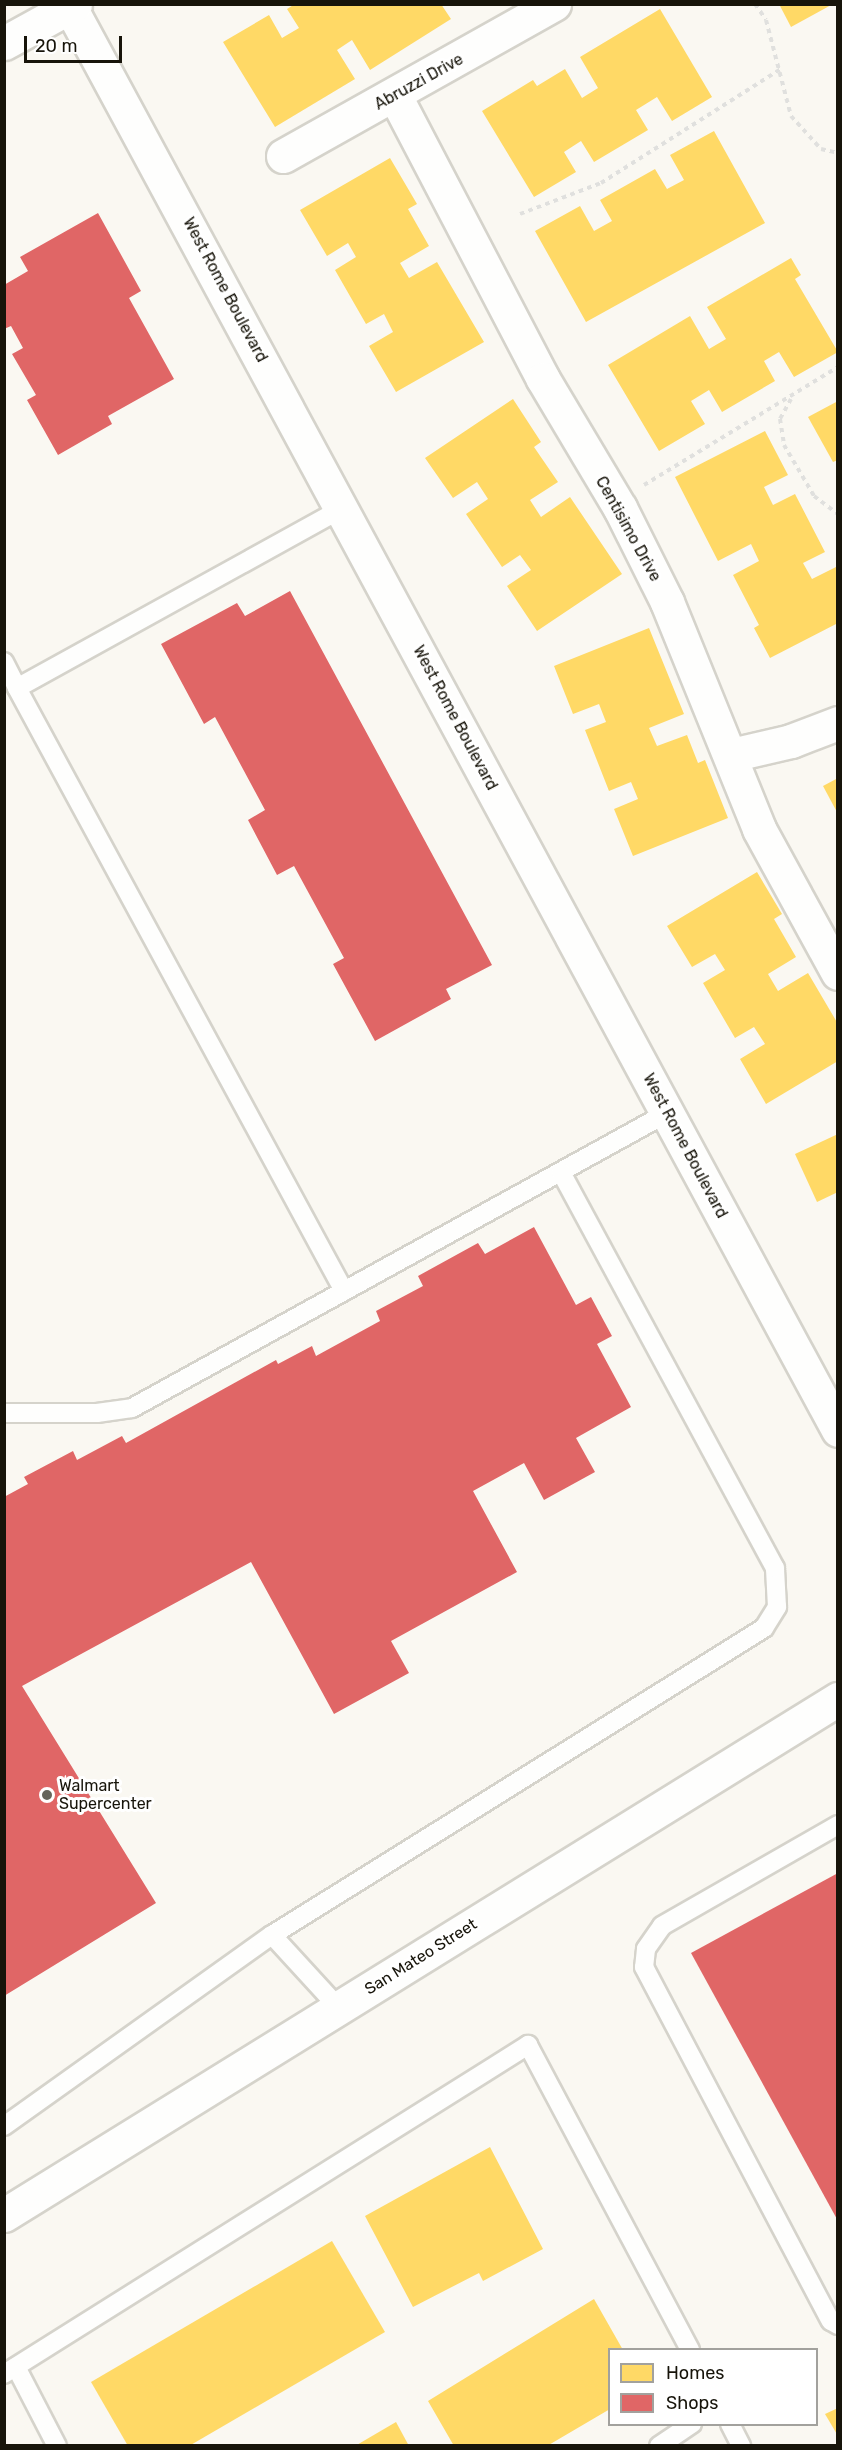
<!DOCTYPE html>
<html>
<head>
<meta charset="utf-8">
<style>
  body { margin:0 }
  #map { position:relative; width:842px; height:2450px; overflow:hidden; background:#faf8f2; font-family:Rubik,sans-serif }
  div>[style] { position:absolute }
  .homes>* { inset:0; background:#ffd966 }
  .shops>* { inset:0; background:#e06666 }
  .path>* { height:4px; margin-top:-2px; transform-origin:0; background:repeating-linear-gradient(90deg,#e0e0de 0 4.5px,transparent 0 9px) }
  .roads { filter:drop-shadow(2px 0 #d5d3cb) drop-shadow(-2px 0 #d5d3cb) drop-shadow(0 2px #d5d3cb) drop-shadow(0 -2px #d5d3cb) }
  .lane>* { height:18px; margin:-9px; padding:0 9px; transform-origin:9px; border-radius:9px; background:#fefefd }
  .street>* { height:33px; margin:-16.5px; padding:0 16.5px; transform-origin:16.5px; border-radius:16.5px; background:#fefefd }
  .secondary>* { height:33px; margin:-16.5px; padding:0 16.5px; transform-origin:16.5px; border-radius:16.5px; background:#fefefd }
  .dots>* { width:16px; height:16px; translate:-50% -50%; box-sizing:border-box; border:3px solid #fff; border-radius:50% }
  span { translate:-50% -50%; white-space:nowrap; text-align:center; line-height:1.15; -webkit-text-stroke:6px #fff; paint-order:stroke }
  .street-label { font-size:16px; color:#17140a }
  .poi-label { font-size:16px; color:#17140a }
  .left { translate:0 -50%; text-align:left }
  .frame { position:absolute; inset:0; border:6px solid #17140a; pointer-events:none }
  .legend { position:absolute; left:608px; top:2348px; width:210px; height:78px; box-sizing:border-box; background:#fff; border:2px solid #a2a19d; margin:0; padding:8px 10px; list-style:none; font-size:18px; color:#17140a }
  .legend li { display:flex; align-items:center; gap:12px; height:30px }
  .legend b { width:30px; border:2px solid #a2a19d }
  .scale { position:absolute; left:24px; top:36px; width:98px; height:27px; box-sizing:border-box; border:3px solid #17140a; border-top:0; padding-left:8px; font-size:18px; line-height:21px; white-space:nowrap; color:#17140a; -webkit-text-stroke:4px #fff; paint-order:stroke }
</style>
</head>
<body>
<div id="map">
  <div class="homes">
    <i style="clip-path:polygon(295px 4px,441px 4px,451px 19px,370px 70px,352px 40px,337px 50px,355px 79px,275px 127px,223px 42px,269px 15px,282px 38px,299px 28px,287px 9px)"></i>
    <i style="clip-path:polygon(779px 4px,833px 4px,791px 27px)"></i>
    <i style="clip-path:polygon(660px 9px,712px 97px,672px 121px,657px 97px,636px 110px,648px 130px,594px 162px,581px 141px,564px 152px,576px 172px,534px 197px,482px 111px,533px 80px,537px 86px,565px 69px,582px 98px,598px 88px,580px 57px)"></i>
    <i style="clip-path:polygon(714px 131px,765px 223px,586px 322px,535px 231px,580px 206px,594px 231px,612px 221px,600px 200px,655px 169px,667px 189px,684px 180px,670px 155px)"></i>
    <i style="clip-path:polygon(390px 158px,417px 204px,408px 209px,429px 246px,400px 263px,409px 278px,437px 262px,484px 342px,396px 392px,369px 346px,393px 332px,384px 314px,366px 324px,335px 270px,356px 257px,348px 243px,327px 256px,300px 210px)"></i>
    <i style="clip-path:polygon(791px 258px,801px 275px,795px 279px,838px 352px,794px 377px,779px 352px,764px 361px,775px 381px,722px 412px,709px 390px,691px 401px,705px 424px,659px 451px,608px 365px,690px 316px,709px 349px,726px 339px,707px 307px)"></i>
    <i style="clip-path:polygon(513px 399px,541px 442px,534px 447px,558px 482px,530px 500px,541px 517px,570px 497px,622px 574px,537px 631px,507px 586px,531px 570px,520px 555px,502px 567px,466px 514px,488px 499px,477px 482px,453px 498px,425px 458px)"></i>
    <i style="clip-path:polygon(838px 401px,838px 460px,833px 462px,808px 417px)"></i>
    <i style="clip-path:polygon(765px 431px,788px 475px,764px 487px,773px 505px,795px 494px,825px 552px,803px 563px,812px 579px,838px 566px,838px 623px,770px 658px,754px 628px,759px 625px,733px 575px,759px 561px,751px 544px,718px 561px,675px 477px)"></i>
    <i style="clip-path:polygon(649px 628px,684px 714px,649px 728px,657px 746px,687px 735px,698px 763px,705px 760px,728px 818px,633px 856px,614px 809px,638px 799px,631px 782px,609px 791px,585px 730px,606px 722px,599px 704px,573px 714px,554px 666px)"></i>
    <i style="clip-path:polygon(838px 778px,838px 814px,823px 786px)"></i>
    <i style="clip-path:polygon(757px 872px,782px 914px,774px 919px,796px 957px,768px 974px,778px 991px,808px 973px,838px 1024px,838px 1061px,766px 1104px,740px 1059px,765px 1044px,754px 1027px,735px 1038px,703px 983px,725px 970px,715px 954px,692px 967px,667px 926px)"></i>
    <i style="clip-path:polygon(838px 1134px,838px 1192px,817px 1202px,795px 1154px)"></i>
    <i style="clip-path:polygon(490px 2147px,543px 2249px,483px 2281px,479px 2273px,413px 2307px,365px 2216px)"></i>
    <i style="clip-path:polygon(332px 2241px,385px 2332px,189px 2446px,128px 2446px,91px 2382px)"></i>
    <i style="clip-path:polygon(594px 2299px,623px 2350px,610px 2350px,610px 2409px,547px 2446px,454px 2446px,428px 2401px)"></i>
    <i style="clip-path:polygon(838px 2408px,838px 2436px,825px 2414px)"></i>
    <i style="clip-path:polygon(396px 2422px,409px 2446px,355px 2446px)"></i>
  </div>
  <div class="shops">
    <i style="clip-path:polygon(98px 213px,141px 291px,129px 298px,174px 379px,108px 416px,112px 424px,58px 455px,27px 400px,36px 395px,12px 354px,23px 348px,11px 326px,4px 329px,4px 285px,28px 271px,20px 257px)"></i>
    <i style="clip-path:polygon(290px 591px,492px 965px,446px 989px,451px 999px,375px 1041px,333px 964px,344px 958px,294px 866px,277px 875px,248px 820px,265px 810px,215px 717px,204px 724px,161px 644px,237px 603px,245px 616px)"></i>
    <i style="clip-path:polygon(534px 1227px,576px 1305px,591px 1297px,612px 1336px,597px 1344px,631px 1407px,576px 1438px,595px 1472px,544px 1500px,524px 1463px,473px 1491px,517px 1572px,391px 1641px,409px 1673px,334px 1714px,251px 1562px,22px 1686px,156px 1903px,4px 1996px,4px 1497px,28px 1484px,24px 1477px,73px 1451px,77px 1460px,122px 1436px,126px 1443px,276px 1360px,278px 1364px,312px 1346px,316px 1356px,380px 1321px,376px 1311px,423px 1286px,418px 1276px,478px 1243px,485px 1254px)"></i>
    <i style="clip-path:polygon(838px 1873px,838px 2221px,691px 1953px)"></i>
  </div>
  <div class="path">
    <i style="left:755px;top:4px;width:19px;rotate:55deg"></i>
    <i style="left:766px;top:20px;width:99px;rotate:75.4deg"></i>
    <i style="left:791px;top:116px;width:45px;rotate:47.7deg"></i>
    <i style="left:821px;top:149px;width:17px;rotate:13deg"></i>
    <i style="left:520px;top:214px;width:87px;rotate:-20.9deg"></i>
    <i style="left:601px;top:183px;width:214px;rotate:-32.4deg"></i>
    <i style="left:791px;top:399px;width:23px;rotate:119deg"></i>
    <i style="left:780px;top:419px;width:26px;rotate:81deg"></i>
    <i style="left:784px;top:445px;width:59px;rotate:59.5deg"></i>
    <i style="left:814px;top:496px;width:30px;rotate:37deg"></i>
    <i style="left:644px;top:485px;width:227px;rotate:-31.3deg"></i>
  </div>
  <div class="roads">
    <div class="lane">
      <i style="left:4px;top:662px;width:29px;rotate:63deg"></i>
      <i style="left:17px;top:688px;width:372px;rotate:-28.9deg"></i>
      <i style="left:17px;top:688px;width:686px;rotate:61.53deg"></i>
      <i style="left:4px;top:1413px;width:93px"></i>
      <i style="left:97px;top:1413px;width:35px;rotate:-8deg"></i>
      <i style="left:132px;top:1408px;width:611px;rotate:-28.87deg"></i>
      <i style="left:838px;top:1825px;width:203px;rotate:150.2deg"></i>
      <i style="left:662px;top:1926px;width:28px;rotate:125deg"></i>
      <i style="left:646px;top:1949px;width:18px;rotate:96deg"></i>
      <i style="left:644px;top:1967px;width:400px;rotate:62.2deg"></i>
      <i style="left:831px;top:2321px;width:8px;rotate:30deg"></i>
      <i style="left:272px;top:1935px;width:99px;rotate:47.5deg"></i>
      <i style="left:4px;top:2126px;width:329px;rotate:-35.5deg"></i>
      <i style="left:272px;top:1935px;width:580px;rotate:-31.96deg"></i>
      <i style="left:764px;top:1628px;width:25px;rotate:-58deg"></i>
      <i style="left:777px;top:1607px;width:39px;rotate:-93deg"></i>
      <i style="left:775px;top:1568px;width:450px;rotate:-118.4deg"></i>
      <i style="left:16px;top:2367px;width:89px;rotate:62.6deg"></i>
      <i style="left:4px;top:2374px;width:619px;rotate:-32.12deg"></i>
      <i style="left:528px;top:2045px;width:345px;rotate:62deg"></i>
      <i style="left:730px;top:2424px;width:25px;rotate:63deg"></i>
      <i style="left:659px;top:2446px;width:40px;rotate:-34deg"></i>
    </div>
    <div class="street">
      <i style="left:395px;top:96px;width:319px;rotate:62.4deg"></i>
      <i style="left:543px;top:379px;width:150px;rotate:59.2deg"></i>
      <i style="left:620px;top:508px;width:105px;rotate:63.4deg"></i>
      <i style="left:667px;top:602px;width:245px;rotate:67.9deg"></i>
      <i style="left:759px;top:829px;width:164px;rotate:61.3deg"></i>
      <i style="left:283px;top:156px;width:311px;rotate:-29.3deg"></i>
      <i style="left:731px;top:755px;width:62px;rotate:-13.1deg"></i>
      <i style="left:791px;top:741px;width:50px;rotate:-21deg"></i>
      <i style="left:4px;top:2215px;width:981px;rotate:-31.75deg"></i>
    </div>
    <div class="secondary">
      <i style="left:70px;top:7px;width:1617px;rotate:61.64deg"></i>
      <i style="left:4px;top:43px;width:81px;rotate:-28.8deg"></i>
    </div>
  </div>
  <div class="dots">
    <i style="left:47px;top:1795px;background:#66645b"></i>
  </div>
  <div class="street-label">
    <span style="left:419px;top:82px;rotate:-29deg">Abruzzi Drive</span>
    <span style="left:225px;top:290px;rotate:62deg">West Rome Boulevard</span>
    <span style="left:628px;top:529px;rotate:61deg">Centisimo Drive</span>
    <span style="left:455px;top:718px;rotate:62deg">West Rome Boulevard</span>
    <span style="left:685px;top:1146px;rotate:62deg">West Rome Boulevard</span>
    <span style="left:421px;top:1957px;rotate:-32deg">San Mateo Street</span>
  </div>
  <div class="poi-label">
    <span class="left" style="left:59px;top:1795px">Walmart<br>Supercenter</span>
  </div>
  <div class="frame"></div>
  <ul class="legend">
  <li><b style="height:16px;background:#ffd966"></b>Homes</li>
  <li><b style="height:16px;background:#e06666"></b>Shops</li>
  </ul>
  <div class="scale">20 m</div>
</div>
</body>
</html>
